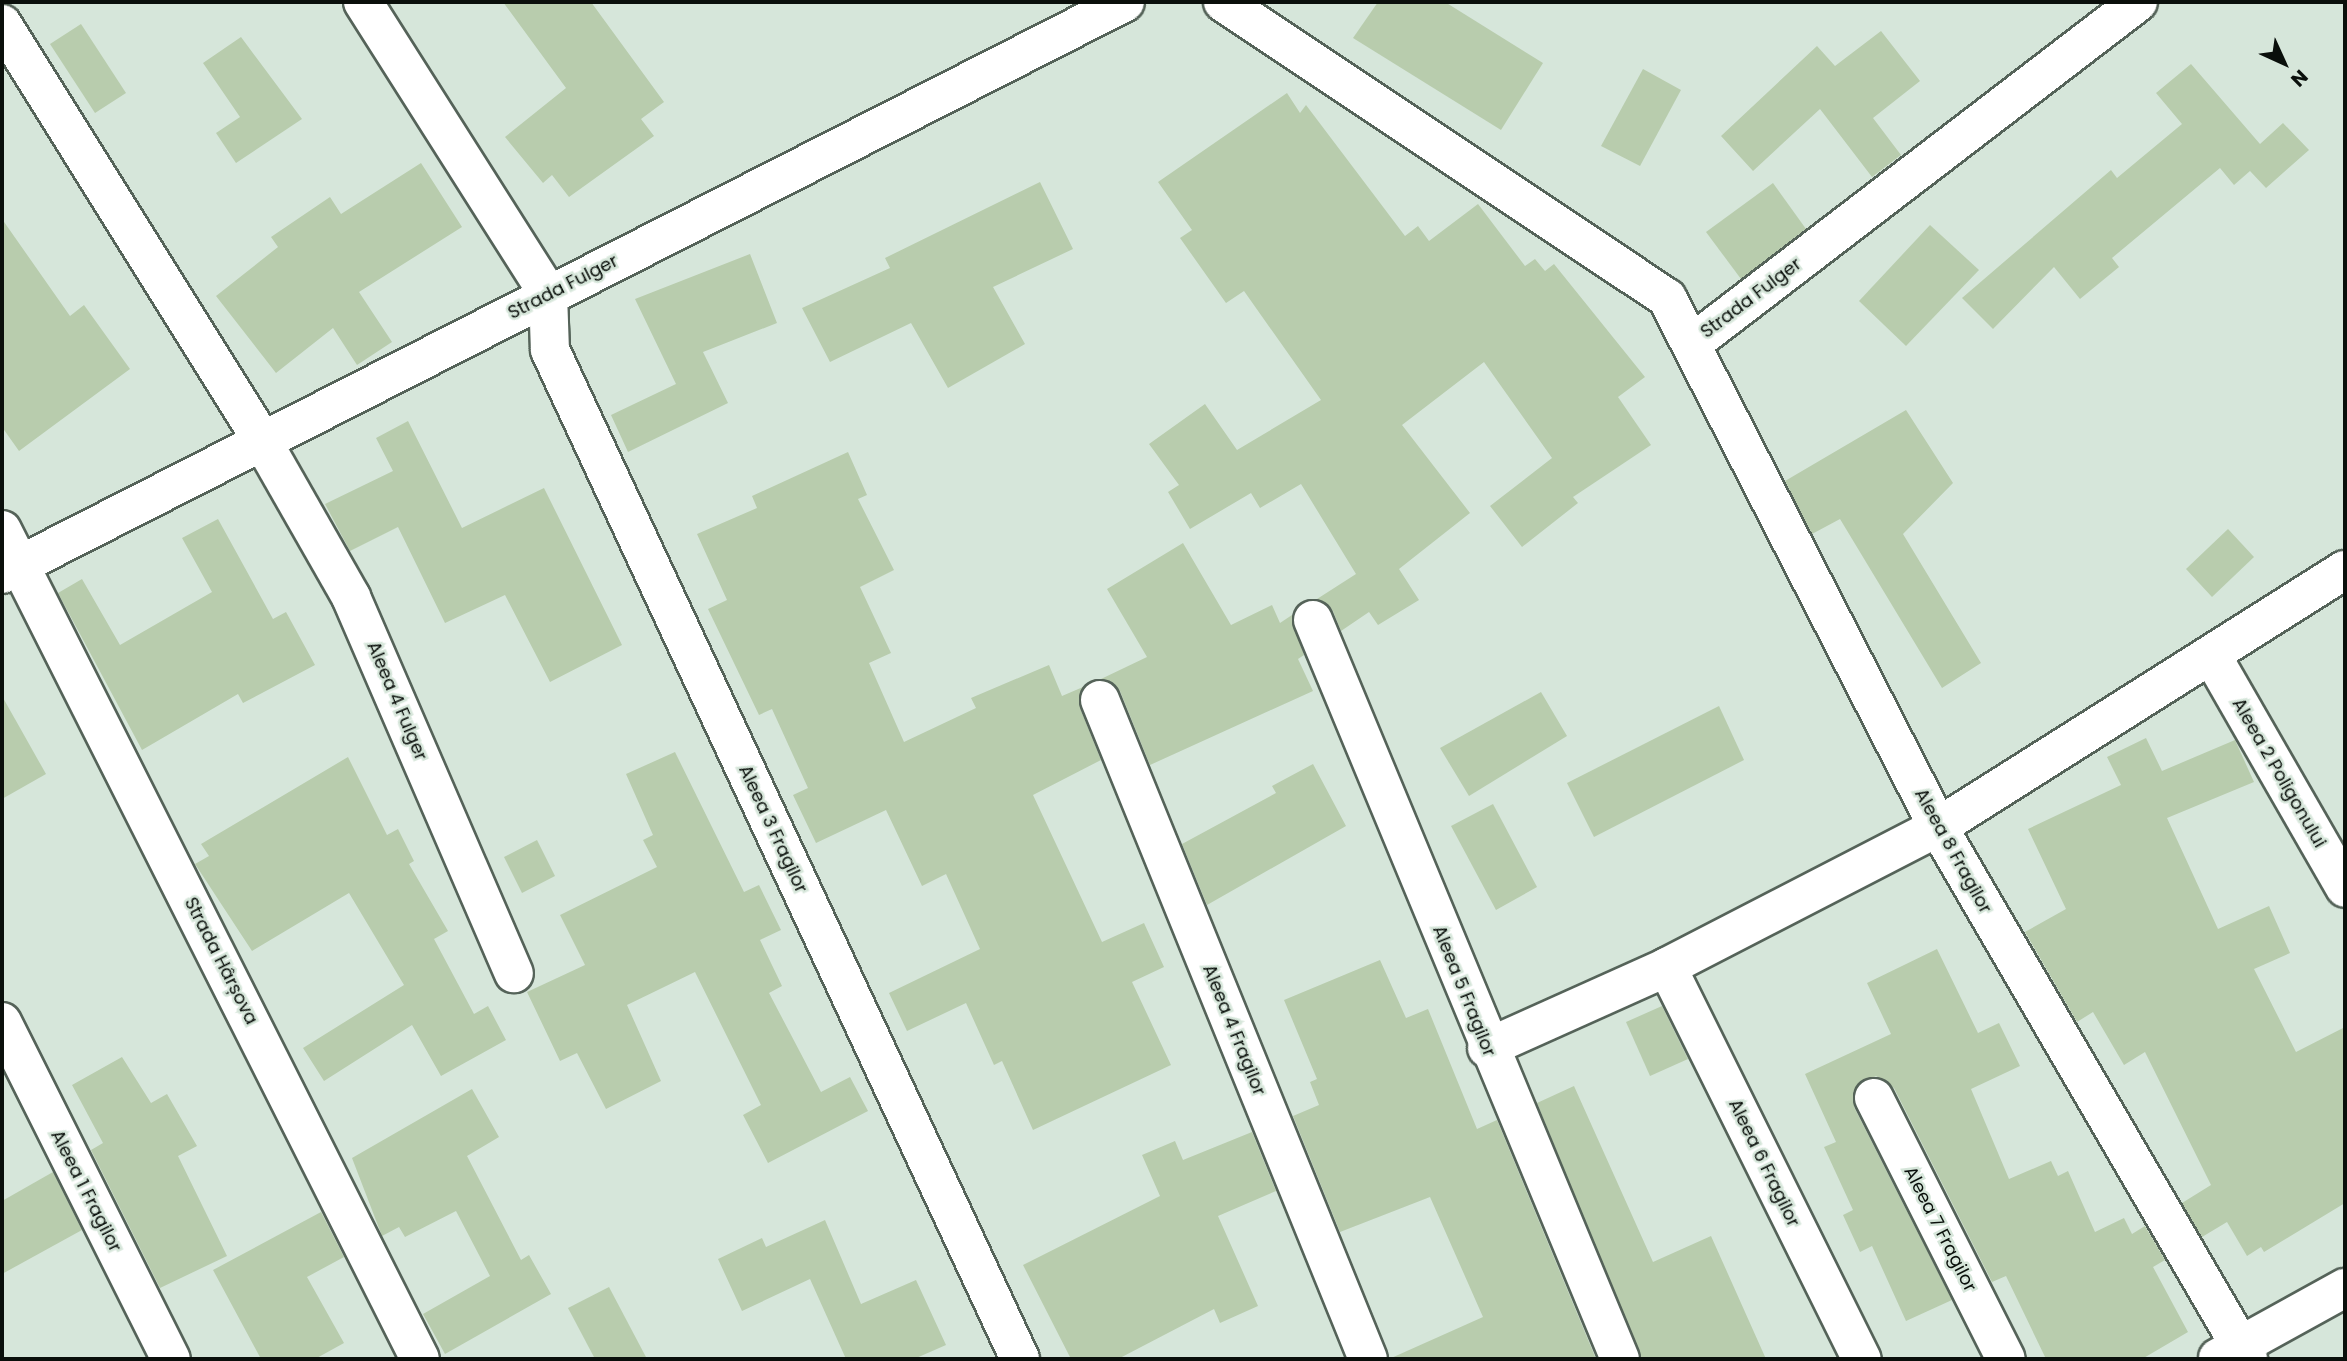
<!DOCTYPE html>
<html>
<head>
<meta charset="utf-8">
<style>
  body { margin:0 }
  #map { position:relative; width:2347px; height:1361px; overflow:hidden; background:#d6e6da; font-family:Poppins,sans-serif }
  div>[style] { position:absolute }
  .building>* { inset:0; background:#b8ccad }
  .roads { filter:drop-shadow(2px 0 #556359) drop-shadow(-2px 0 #556359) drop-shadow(0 2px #556359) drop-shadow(0 -2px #556359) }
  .minor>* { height:38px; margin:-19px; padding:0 19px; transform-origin:19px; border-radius:19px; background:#fff }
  span { translate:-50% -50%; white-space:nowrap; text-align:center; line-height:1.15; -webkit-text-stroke:5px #d6e6da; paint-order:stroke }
  .street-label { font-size:18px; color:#0a0f0b }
  .frame { position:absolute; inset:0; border:4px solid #0a0f0b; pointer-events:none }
  .north { position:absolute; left:2249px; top:28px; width:70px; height:70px; -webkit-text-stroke:5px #d6e6da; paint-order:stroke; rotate:135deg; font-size:19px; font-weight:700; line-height:28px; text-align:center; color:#0a0f0b }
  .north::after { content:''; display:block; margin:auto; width:24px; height:32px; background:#0a0f0b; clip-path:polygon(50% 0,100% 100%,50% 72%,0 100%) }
</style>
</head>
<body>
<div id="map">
  <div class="building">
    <i style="clip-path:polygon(503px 2px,591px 2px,664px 102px,641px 119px,654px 136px,569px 197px,552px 175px,543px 183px,505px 137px,566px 88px)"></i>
    <i style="clip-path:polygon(1378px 2px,1445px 2px,1543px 63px,1501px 130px,1353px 38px)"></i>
    <i style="clip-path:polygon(81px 24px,126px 93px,95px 113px,50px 44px)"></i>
    <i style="clip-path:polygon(1881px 31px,1920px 81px,1873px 118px,1901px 155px,1872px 177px,1820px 109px,1753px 171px,1721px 136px,1817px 46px,1835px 66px)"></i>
    <i style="clip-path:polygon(241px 37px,302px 119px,236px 163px,216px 133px,240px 117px,203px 63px)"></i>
    <i style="clip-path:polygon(2191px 64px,2260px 144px,2283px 123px,2309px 150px,2266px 188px,2250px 171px,2234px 185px,2220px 168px,2112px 258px,2119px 267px,2080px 299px,2054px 267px,1993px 329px,1962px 298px,2111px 170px,2117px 178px,2182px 124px,2156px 93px)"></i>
    <i style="clip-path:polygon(1643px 69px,1681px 90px,1640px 166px,1601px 146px)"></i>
    <i style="clip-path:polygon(1287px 93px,1300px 113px,1306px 105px,1405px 236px,1418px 226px,1429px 241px,1478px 204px,1525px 266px,1535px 259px,1545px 271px,1554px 264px,1645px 377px,1618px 397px,1651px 445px,1573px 497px,1578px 503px,1522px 547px,1490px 506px,1552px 458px,1484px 362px,1402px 425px,1470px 513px,1399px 569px,1419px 600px,1378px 625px,1369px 612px,1341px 631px,1333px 611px,1317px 599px,1356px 574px,1301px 484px,1260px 508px,1251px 493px,1190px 529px,1168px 492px,1179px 485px,1149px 444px,1205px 404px,1237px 450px,1321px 400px,1244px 291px,1226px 303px,1180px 238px,1192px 230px,1158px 182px)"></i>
    <i style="clip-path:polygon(421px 163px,462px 227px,359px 292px,392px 342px,357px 365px,333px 328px,276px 373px,216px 296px,278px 247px,271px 237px,330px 197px,341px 214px)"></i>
    <i style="clip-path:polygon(1040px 182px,1073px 249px,993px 287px,1025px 344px,948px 388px,911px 323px,830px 362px,802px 308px,890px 268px,885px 258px)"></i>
    <i style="clip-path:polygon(1773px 183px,1806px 229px,1741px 279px,1706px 232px)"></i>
    <i style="clip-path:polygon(2px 219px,70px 316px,84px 305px,130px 369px,19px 451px,2px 427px)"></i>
    <i style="clip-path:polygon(1930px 225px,1979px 270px,1906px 346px,1859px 301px)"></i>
    <i style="clip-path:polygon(750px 254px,777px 323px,703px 352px,728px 403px,628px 452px,611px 415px,676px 384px,635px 299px)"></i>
    <i style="clip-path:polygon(1906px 410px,1953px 483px,1903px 534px,1981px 663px,1942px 688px,1840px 519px,1812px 534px,1785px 481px)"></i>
    <i style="clip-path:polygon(408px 421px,462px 528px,544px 488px,622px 645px,550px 682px,505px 595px,445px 623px,398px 527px,350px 551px,325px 504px,393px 471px,376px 438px)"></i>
    <i style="clip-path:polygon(848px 452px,867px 495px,858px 499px,894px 570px,860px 587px,891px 653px,869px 663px,904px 742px,976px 708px,971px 698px,1049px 665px,1062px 696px,1083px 687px,1080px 708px,1101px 760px,1033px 795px,1102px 942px,1144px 923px,1164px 967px,1132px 982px,1171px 1065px,1033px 1130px,1002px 1061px,994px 1065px,966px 1003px,907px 1031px,889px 993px,980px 949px,946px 874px,922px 886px,886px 810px,816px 843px,793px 795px,808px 788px,772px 709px,759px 715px,708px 609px,727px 600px,697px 534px,757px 508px,752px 496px)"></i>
    <i style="clip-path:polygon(218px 519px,273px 619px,286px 612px,315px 665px,243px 703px,238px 694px,142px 750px,58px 593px,82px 579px,120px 645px,212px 592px,182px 538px)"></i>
    <i style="clip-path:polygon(2228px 529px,2254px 557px,2212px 597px,2186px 569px)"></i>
    <i style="clip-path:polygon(1183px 543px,1231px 625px,1272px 605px,1280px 623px,1292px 615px,1304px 655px,1298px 659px,1313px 691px,1150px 765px,1120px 691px,1101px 679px,1147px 657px,1107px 589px)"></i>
    <i style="clip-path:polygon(1541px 692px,1567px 736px,1469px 796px,1440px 748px)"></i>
    <i style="clip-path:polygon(2px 696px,46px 774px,2px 799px)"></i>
    <i style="clip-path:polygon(1719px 706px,1744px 760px,1594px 837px,1567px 783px)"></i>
    <i style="clip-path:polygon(2146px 738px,2162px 771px,2235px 740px,2254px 782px,2167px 818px,2218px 929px,2269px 906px,2290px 953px,2254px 969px,2296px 1052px,2345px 1027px,2345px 1203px,2264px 1252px,2261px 1247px,2247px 1256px,2227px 1222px,2202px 1237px,2182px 1203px,2211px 1185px,2145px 1052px,2124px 1065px,2093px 1012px,2077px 1022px,2025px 932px,2066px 909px,2028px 829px,2121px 785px,2107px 757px)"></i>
    <i style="clip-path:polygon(675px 752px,744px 892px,759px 885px,781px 930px,760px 940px,782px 986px,769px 993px,821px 1092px,850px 1077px,868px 1111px,768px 1163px,743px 1115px,761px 1105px,695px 972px,627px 1005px,661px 1081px,606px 1109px,577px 1053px,560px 1061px,527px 992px,585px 965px,560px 915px,657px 867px,643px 840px,653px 835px,626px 774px)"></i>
    <i style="clip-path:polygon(348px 757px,387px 835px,398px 829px,414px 861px,409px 864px,448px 931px,434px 939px,474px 1014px,488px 1006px,506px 1040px,441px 1076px,412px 1025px,324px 1081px,303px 1048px,404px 985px,349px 893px,252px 951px,195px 864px,209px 856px,201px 844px)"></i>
    <i style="clip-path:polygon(1313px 764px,1346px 826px,1207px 905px,1182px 844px,1276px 793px,1272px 786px)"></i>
    <i style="clip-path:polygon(1493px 804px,1537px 887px,1496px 910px,1451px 826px)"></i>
    <i style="clip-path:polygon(537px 840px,555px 876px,522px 893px,504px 857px)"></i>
    <i style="clip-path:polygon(1937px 949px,1978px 1033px,1999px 1023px,2020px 1066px,1971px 1089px,2009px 1179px,2051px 1161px,2058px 1176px,2068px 1171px,2095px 1232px,2124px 1218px,2132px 1234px,2145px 1226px,2165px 1260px,2153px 1267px,2188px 1332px,2142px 1359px,2046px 1359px,2006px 1276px,1992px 1282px,1894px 1088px,1876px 1076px,1856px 1086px,1854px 1107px,1952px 1300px,1906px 1321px,1872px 1246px,1860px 1252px,1843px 1215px,1853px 1210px,1824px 1147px,1836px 1142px,1805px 1074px,1891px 1034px,1867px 983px)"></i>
    <i style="clip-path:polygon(1380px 960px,1406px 1018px,1428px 1009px,1477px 1129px,1497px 1120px,1596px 1359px,1389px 1359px,1483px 1317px,1430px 1197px,1340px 1232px,1293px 1116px,1319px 1105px,1310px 1082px,1317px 1079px,1284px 1000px)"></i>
    <i style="clip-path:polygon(1662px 1006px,1688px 1059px,1650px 1076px,1626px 1022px)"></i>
    <i style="clip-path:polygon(122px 1057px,151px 1103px,167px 1094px,197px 1146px,178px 1156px,227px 1256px,160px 1288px,91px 1150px,103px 1143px,72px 1085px)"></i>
    <i style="clip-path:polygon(1574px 1086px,1653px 1262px,1711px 1236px,1766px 1359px,1641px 1359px,1537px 1103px)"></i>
    <i style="clip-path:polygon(472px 1089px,499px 1137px,467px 1156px,521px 1260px,529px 1255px,551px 1294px,445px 1354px,423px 1314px,490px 1276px,456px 1211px,405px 1237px,399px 1227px,382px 1236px,352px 1158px)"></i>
    <i style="clip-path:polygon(1252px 1132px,1276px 1191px,1218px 1216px,1258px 1306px,1220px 1323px,1214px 1309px,1118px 1359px,1071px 1359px,1023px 1265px,1160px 1196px,1142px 1155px,1175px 1141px,1183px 1160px)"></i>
    <i style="clip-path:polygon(53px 1172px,82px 1230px,2px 1274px,2px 1201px)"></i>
    <i style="clip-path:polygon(321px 1212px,344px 1257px,307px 1277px,344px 1343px,315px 1359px,261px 1359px,213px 1270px)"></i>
    <i style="clip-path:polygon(825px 1220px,861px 1304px,916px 1280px,946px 1345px,914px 1359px,846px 1359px,810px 1279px,742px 1311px,718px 1259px,762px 1238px,766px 1247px)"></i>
    <i style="clip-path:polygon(609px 1287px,647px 1359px,595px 1359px,568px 1308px)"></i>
  </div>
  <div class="roads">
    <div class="minor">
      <i style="left:363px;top:2px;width:346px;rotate:57.6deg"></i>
      <i style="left:548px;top:294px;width:56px;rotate:88deg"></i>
      <i style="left:550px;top:350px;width:1113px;rotate:65.02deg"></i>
      <i style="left:1223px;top:2px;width:534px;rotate:33.69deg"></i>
      <i style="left:1667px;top:298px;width:594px;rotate:62.87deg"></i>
      <i style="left:1938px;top:827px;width:616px;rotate:59.77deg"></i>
      <i style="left:2px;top:24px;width:489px;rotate:58deg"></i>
      <i style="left:261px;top:439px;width:182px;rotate:60.3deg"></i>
      <i style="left:351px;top:597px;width:410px;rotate:66.6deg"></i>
      <i style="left:1694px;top:342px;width:559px;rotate:-37.44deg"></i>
      <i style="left:2px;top:530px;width:928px;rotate:63.24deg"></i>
      <i style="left:2px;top:574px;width:1260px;rotate:-26.99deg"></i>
      <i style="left:1313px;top:620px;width:800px;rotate:67.44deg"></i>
      <i style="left:2213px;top:658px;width:265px;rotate:60.1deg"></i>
      <i style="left:1100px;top:700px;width:711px;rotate:67.87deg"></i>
      <i style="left:1667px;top:967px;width:438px;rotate:63.6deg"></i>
      <i style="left:2px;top:1022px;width:377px;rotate:63.4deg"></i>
      <i style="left:1487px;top:1048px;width:197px;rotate:-24.2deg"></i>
      <i style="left:1667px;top:967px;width:305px;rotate:-27.3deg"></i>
      <i style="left:1938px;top:827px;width:481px;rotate:-32.3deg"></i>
      <i style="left:1874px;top:1098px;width:292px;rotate:63.2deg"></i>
      <i style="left:2218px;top:1358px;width:145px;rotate:-28.9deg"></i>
    </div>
  </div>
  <div class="street-label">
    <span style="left:563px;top:287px;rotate:-27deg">Strada Fulger</span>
    <span style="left:1751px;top:298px;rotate:-37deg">Strada Fulger</span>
    <span style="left:397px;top:701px;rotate:67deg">Aleea 4 Fulger</span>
    <span style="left:2279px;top:773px;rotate:60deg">Aleea 2 Poligonului</span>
    <span style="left:773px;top:829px;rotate:65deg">Aleea 3 Fragilor</span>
    <span style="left:1953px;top:851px;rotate:61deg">Aleea 8 Fragilor</span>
    <span style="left:221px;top:961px;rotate:63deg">Strada Hârșova</span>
    <span style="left:1464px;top:991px;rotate:68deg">Aleea 5 Fragilor</span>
    <span style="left:1234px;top:1030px;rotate:68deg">Aleea 4 Fragilor</span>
    <span style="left:1764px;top:1163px;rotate:64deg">Aleea 6 Fragilor</span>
    <span style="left:86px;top:1191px;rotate:63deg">Aleea 1 Fragilor</span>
    <span style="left:1940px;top:1229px;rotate:63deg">Aleea 7 Fragilor</span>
  </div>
  <div class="frame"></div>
  <div class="north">N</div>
</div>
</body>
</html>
